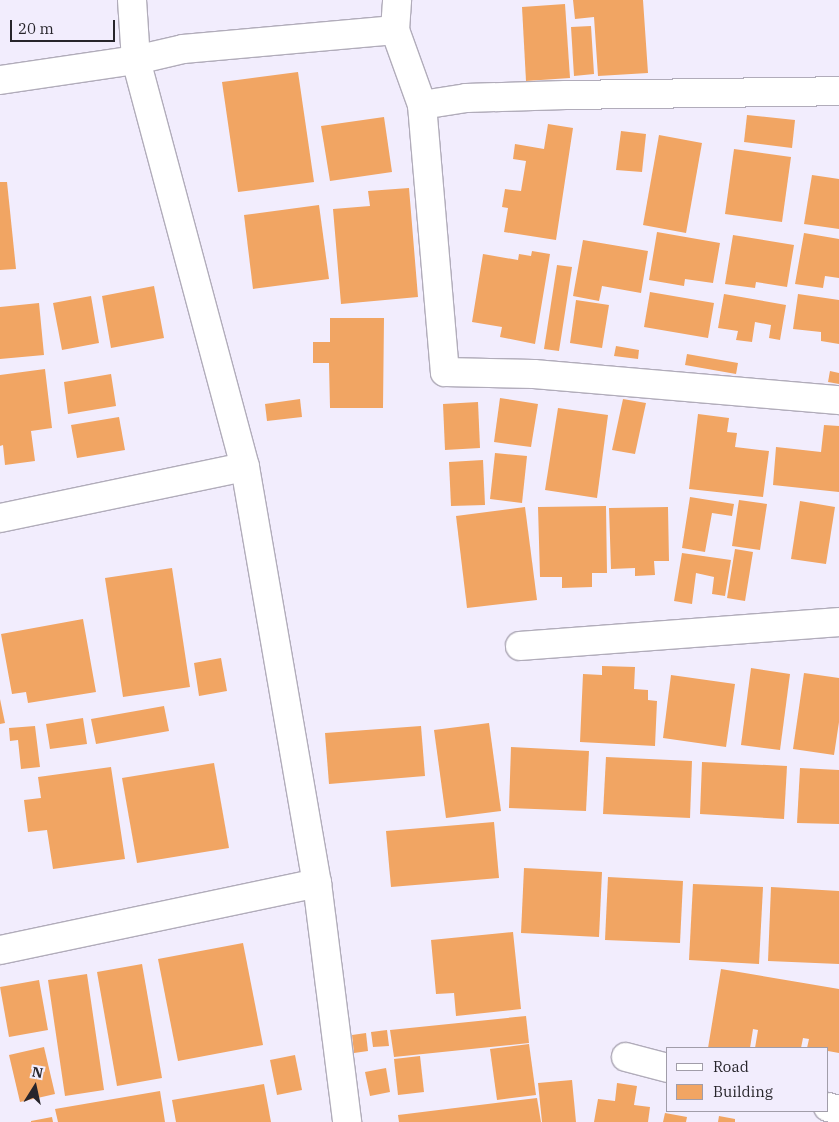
<!DOCTYPE html>
<html>
<head>
<meta charset="utf-8">
<style>
  body { margin:0 }
  #map { position:relative; width:839px; height:1122px; overflow:hidden; background:#f2edfd; font-family:"IBM Plex Serif",serif }
  div>[style] { position:absolute }
  .building>* { inset:0; background:#f1a563 }
  .roads { filter:drop-shadow(1px 0 #b1acba) drop-shadow(-1px 0 #b1acba) drop-shadow(0 1px #b1acba) drop-shadow(0 -1px #b1acba) }
  .street>* { height:28px; margin:-14px; padding:0 14px; transform-origin:14px; border-radius:14px; background:#fff }
  span { translate:-50% -50%; white-space:nowrap; text-align:center; line-height:1.15; -webkit-text-stroke:4px #f2edfd; paint-order:stroke }
  .legend { position:absolute; left:666px; top:1047px; width:162px; height:65px; box-sizing:border-box; background:#f2edfd; border:1px solid #a19da9; margin:0; padding:6px 9px; list-style:none; font-size:15px; color:#27252b }
  .legend li { display:flex; align-items:center; gap:10px; height:25px }
  .legend b { width:25px; border:1px solid #a19da9 }
  .north { position:absolute; left:10px; top:1062px; width:50px; height:50px; -webkit-text-stroke:4px #f2edfd; paint-order:stroke; rotate:10deg; font-size:14px; font-weight:700; line-height:20px; text-align:center; color:#27252b }
  .north::after { content:''; display:block; margin:auto; width:18px; height:22px; background:#27252b; clip-path:polygon(50% 0,100% 100%,50% 72%,0 100%) }
  .scale { position:absolute; left:10px; top:20px; width:105px; height:22px; box-sizing:border-box; border:2px solid #27252b; border-top:0; padding-left:6px; font-size:15px; line-height:18px; white-space:nowrap; color:#27252b; -webkit-text-stroke:4px #f2edfd; paint-order:stroke }
</style>
</head>
<body>
<div id="map">
  <div class="building">
    <i style="clip-path:polygon(573px 0,643px 0,648px 73px,598px 76px,594px 17px,575px 19px)"></i>
    <i style="clip-path:polygon(565px 4px,570px 78px,526px 81px,522px 7px)"></i>
    <i style="clip-path:polygon(591px 26px,594px 74px,574px 76px,571px 27px)"></i>
    <i style="clip-path:polygon(298px 72px,314px 182px,238px 192px,222px 82px)"></i>
    <i style="clip-path:polygon(747px 115px,795px 120px,792px 148px,744px 142px)"></i>
    <i style="clip-path:polygon(384px 117px,392px 172px,330px 181px,321px 126px)"></i>
    <i style="clip-path:polygon(548px 124px,573px 128px,556px 240px,504px 232px,508px 208px,502px 207px,505px 189px,521px 191px,526px 161px,513px 159px,515px 144px,544px 149px)"></i>
    <i style="clip-path:polygon(621px 131px,646px 134px,642px 172px,616px 170px)"></i>
    <i style="clip-path:polygon(659px 135px,702px 143px,686px 233px,643px 225px)"></i>
    <i style="clip-path:polygon(734px 149px,791px 157px,782px 222px,725px 214px)"></i>
    <i style="clip-path:polygon(812px 175px,839px 179px,839px 229px,804px 224px)"></i>
    <i style="clip-path:polygon(0 182px,7px 182px,16px 269px,0 270px)"></i>
    <i style="clip-path:polygon(409px 188px,418px 297px,341px 304px,333px 209px,370px 206px,368px 191px)"></i>
    <i style="clip-path:polygon(319px 205px,329px 279px,253px 289px,244px 215px)"></i>
    <i style="clip-path:polygon(657px 232px,720px 243px,713px 283px,685px 279px,684px 286px,649px 280px)"></i>
    <i style="clip-path:polygon(804px 233px,839px 239px,839px 278px,825px 276px,823px 288px,795px 284px)"></i>
    <i style="clip-path:polygon(733px 235px,794px 245px,787px 287px,756px 282px,755px 288px,725px 284px)"></i>
    <i style="clip-path:polygon(583px 240px,648px 251px,641px 293px,602px 286px,599px 301px,573px 296px)"></i>
    <i style="clip-path:polygon(532px 251px,550px 254px,535px 344px,500px 337px,502px 327px,472px 322px,483px 254px,518px 260px,519px 254px,531px 256px)"></i>
    <i style="clip-path:polygon(557px 265px,572px 267px,559px 351px,544px 349px)"></i>
    <i style="clip-path:polygon(154px 286px,164px 338px,111px 348px,102px 296px)"></i>
    <i style="clip-path:polygon(650px 292px,714px 303px,708px 338px,644px 327px)"></i>
    <i style="clip-path:polygon(724px 294px,786px 305px,780px 340px,769px 338px,771px 325px,755px 322px,752px 342px,736px 340px,738px 331px,718px 328px)"></i>
    <i style="clip-path:polygon(798px 294px,839px 300px,839px 344px,821px 341px,821px 332px,793px 329px)"></i>
    <i style="clip-path:polygon(91px 296px,99px 343px,62px 350px,53px 303px)"></i>
    <i style="clip-path:polygon(576px 300px,609px 305px,602px 348px,570px 343px)"></i>
    <i style="clip-path:polygon(39px 303px,44px 355px,0 359px,0 307px)"></i>
    <i style="clip-path:polygon(330px 318px,384px 318px,383px 408px,330px 408px,329px 363px,313px 363px,313px 342px,330px 342px)"></i>
    <i style="clip-path:polygon(616px 346px,639px 350px,638px 359px,614px 356px)"></i>
    <i style="clip-path:polygon(687px 354px,738px 363px,736px 374px,685px 365px)"></i>
    <i style="clip-path:polygon(45px 369px,52px 428px,31px 431px,35px 461px,5px 465px,3px 445px,0 446px,0 375px)"></i>
    <i style="clip-path:polygon(830px 371px,839px 373px,839px 384px,828px 382px)"></i>
    <i style="clip-path:polygon(111px 374px,116px 406px,68px 414px,64px 382px)"></i>
    <i style="clip-path:polygon(500px 398px,538px 404px,531px 447px,494px 442px)"></i>
    <i style="clip-path:polygon(300px 399px,302px 417px,267px 421px,265px 404px)"></i>
    <i style="clip-path:polygon(623px 399px,646px 403px,635px 454px,612px 450px)"></i>
    <i style="clip-path:polygon(478px 402px,480px 448px,445px 450px,443px 404px)"></i>
    <i style="clip-path:polygon(558px 408px,608px 415px,597px 498px,545px 490px)"></i>
    <i style="clip-path:polygon(698px 414px,729px 418px,727px 432px,737px 433px,735px 447px,769px 451px,763px 497px,689px 489px)"></i>
    <i style="clip-path:polygon(119px 417px,125px 450px,77px 458px,71px 425px)"></i>
    <i style="clip-path:polygon(824px 425px,839px 426px,839px 492px,773px 485px,776px 447px,821px 452px)"></i>
    <i style="clip-path:polygon(495px 453px,527px 456px,522px 503px,490px 499px)"></i>
    <i style="clip-path:polygon(483px 460px,485px 505px,451px 506px,449px 462px)"></i>
    <i style="clip-path:polygon(690px 497px,734px 504px,732px 516px,712px 513px,705px 552px,682px 548px)"></i>
    <i style="clip-path:polygon(739px 500px,767px 504px,760px 550px,732px 546px)"></i>
    <i style="clip-path:polygon(800px 501px,835px 507px,826px 564px,791px 559px)"></i>
    <i style="clip-path:polygon(606px 506px,607px 573px,592px 573px,592px 587px,562px 588px,562px 577px,540px 577px,538px 507px)"></i>
    <i style="clip-path:polygon(525px 507px,537px 600px,467px 608px,456px 516px)"></i>
    <i style="clip-path:polygon(668px 507px,669px 561px,654px 561px,655px 575px,635px 576px,635px 568px,611px 569px,609px 508px)"></i>
    <i style="clip-path:polygon(735px 549px,753px 552px,745px 601px,727px 598px)"></i>
    <i style="clip-path:polygon(682px 553px,731px 560px,725px 596px,712px 594px,714px 577px,696px 573px,692px 604px,674px 601px)"></i>
    <i style="clip-path:polygon(172px 568px,190px 687px,123px 697px,105px 578px)"></i>
    <i style="clip-path:polygon(83px 619px,96px 692px,28px 703px,26px 692px,12px 694px,1px 634px)"></i>
    <i style="clip-path:polygon(221px 658px,227px 691px,199px 696px,194px 663px)"></i>
    <i style="clip-path:polygon(602px 666px,635px 667px,634px 689px,648px 690px,648px 700px,657px 701px,655px 746px,580px 742px,583px 674px,602px 675px)"></i>
    <i style="clip-path:polygon(751px 668px,790px 674px,780px 750px,741px 745px)"></i>
    <i style="clip-path:polygon(804px 673px,839px 678px,839px 722px,834px 755px,793px 749px)"></i>
    <i style="clip-path:polygon(671px 675px,735px 684px,726px 747px,663px 738px)"></i>
    <i style="clip-path:polygon(0 699px,5px 723px,0 724px)"></i>
    <i style="clip-path:polygon(164px 706px,169px 731px,96px 744px,91px 719px)"></i>
    <i style="clip-path:polygon(83px 718px,87px 744px,50px 749px,46px 724px)"></i>
    <i style="clip-path:polygon(489px 723px,501px 811px,446px 818px,434px 730px)"></i>
    <i style="clip-path:polygon(35px 726px,40px 767px,21px 769px,18px 740px,10px 741px,9px 728px)"></i>
    <i style="clip-path:polygon(421px 726px,425px 776px,329px 784px,325px 733px)"></i>
    <i style="clip-path:polygon(511px 747px,589px 751px,586px 811px,509px 808px)"></i>
    <i style="clip-path:polygon(606px 757px,692px 761px,690px 818px,603px 814px)"></i>
    <i style="clip-path:polygon(702px 762px,787px 766px,784px 819px,700px 814px)"></i>
    <i style="clip-path:polygon(214px 763px,229px 848px,137px 863px,122px 778px)"></i>
    <i style="clip-path:polygon(111px 767px,125px 859px,53px 869px,47px 830px,28px 832px,24px 800px,41px 798px,38px 777px)"></i>
    <i style="clip-path:polygon(800px 768px,839px 770px,839px 824px,797px 823px)"></i>
    <i style="clip-path:polygon(494px 822px,499px 878px,391px 887px,386px 831px)"></i>
    <i style="clip-path:polygon(524px 868px,602px 872px,599px 937px,521px 933px)"></i>
    <i style="clip-path:polygon(608px 877px,683px 881px,680px 943px,605px 940px)"></i>
    <i style="clip-path:polygon(693px 884px,763px 887px,759px 964px,689px 960px)"></i>
    <i style="clip-path:polygon(771px 887px,839px 891px,839px 964px,768px 961px)"></i>
    <i style="clip-path:polygon(513px 932px,521px 1009px,456px 1016px,454px 993px,436px 994px,431px 940px)"></i>
    <i style="clip-path:polygon(243px 943px,263px 1045px,178px 1061px,158px 959px)"></i>
    <i style="clip-path:polygon(142px 964px,162px 1078px,117px 1086px,97px 972px)"></i>
    <i style="clip-path:polygon(721px 969px,839px 989px,839px 1053px,828px 1051px,828px 1048px,807px 1048px,809px 1039px,803px 1038px,801px 1048px,755px 1048px,758px 1030px,753px 1029px,750px 1048px,708px 1048px)"></i>
    <i style="clip-path:polygon(87px 974px,104px 1090px,65px 1096px,48px 980px)"></i>
    <i style="clip-path:polygon(39px 980px,48px 1030px,9px 1037px,0 987px)"></i>
    <i style="clip-path:polygon(526px 1016px,529px 1043px,394px 1057px,390px 1030px)"></i>
    <i style="clip-path:polygon(387px 1030px,389px 1046px,373px 1047px,371px 1032px)"></i>
    <i style="clip-path:polygon(366px 1033px,368px 1051px,354px 1053px,352px 1035px)"></i>
    <i style="clip-path:polygon(529px 1044px,536px 1095px,497px 1100px,490px 1049px)"></i>
    <i style="clip-path:polygon(44px 1047px,55px 1094px,20px 1102px,9px 1055px)"></i>
    <i style="clip-path:polygon(295px 1055px,302px 1090px,277px 1095px,270px 1060px)"></i>
    <i style="clip-path:polygon(420px 1056px,424px 1092px,398px 1095px,394px 1059px)"></i>
    <i style="clip-path:polygon(386px 1068px,390px 1092px,370px 1096px,365px 1072px)"></i>
    <i style="clip-path:polygon(572px 1080px,576px 1122px,542px 1122px,538px 1083px)"></i>
    <i style="clip-path:polygon(617px 1083px,637px 1086px,634px 1105px,650px 1107px,648px 1122px,594px 1122px,598px 1099px,615px 1101px)"></i>
    <i style="clip-path:polygon(264px 1084px,271px 1122px,176px 1122px,172px 1100px)"></i>
    <i style="clip-path:polygon(160px 1091px,165px 1122px,58px 1122px,55px 1109px)"></i>
    <i style="clip-path:polygon(537px 1098px,541px 1122px,399px 1122px,398px 1115px)"></i>
    <i style="clip-path:polygon(665px 1113px,687px 1117px,686px 1122px,663px 1122px)"></i>
    <i style="clip-path:polygon(719px 1116px,735px 1119px,735px 1122px,718px 1122px)"></i>
    <i style="clip-path:polygon(52px 1117px,53px 1122px,31px 1122px,31px 1121px)"></i>
  </div>
  <div class="roads">
    <div class="street">
      <i style="left:132px;top:0;width:60px;rotate:86.2deg"></i>
      <i style="left:136px;top:60px;width:421px;rotate:75deg"></i>
      <i style="left:245px;top:467px;width:422px;rotate:80.2deg"></i>
      <i style="left:317px;top:883px;width:241px;rotate:82.8deg"></i>
      <i style="left:395px;top:30px;width:30px;rotate:-86deg"></i>
      <i style="left:0;top:80px;width:137px;rotate:-8.4deg"></i>
      <i style="left:136px;top:60px;width:48px;rotate:-13.2deg"></i>
      <i style="left:183px;top:49px;width:213px;rotate:-5.1deg"></i>
      <i style="left:395px;top:30px;width:80px;rotate:70.2deg"></i>
      <i style="left:422px;top:105px;width:45px;rotate:-9deg"></i>
      <i style="left:466px;top:98px;width:100px;rotate:-1.7deg"></i>
      <i style="left:566px;top:95px;width:273px;rotate:-0.8deg"></i>
      <i style="left:422px;top:105px;width:268px;rotate:85.1deg"></i>
      <i style="left:445px;top:372px;width:89px;rotate:1.3deg"></i>
      <i style="left:534px;top:374px;width:306px;rotate:4.9deg"></i>
      <i style="left:0;top:518px;width:250px;rotate:-11.8deg"></i>
      <i style="left:520px;top:646px;width:320px;rotate:-4.3deg"></i>
      <i style="left:0;top:950px;width:324px;rotate:-11.9deg"></i>
      <i style="left:626px;top:1057px;width:43px;rotate:14.7deg"></i>
      <i style="left:828px;top:1107px;width:11px;rotate:15deg"></i>
    </div>
  </div>
  <ul class="legend">
  <li><b style="height:6px;background:#fff"></b>Road</li>
  <li><b style="height:14px;background:#f1a563"></b>Building</li>
  </ul>
  <div class="north">N</div>
  <div class="scale">20 m</div>
</div>
</body>
</html>
